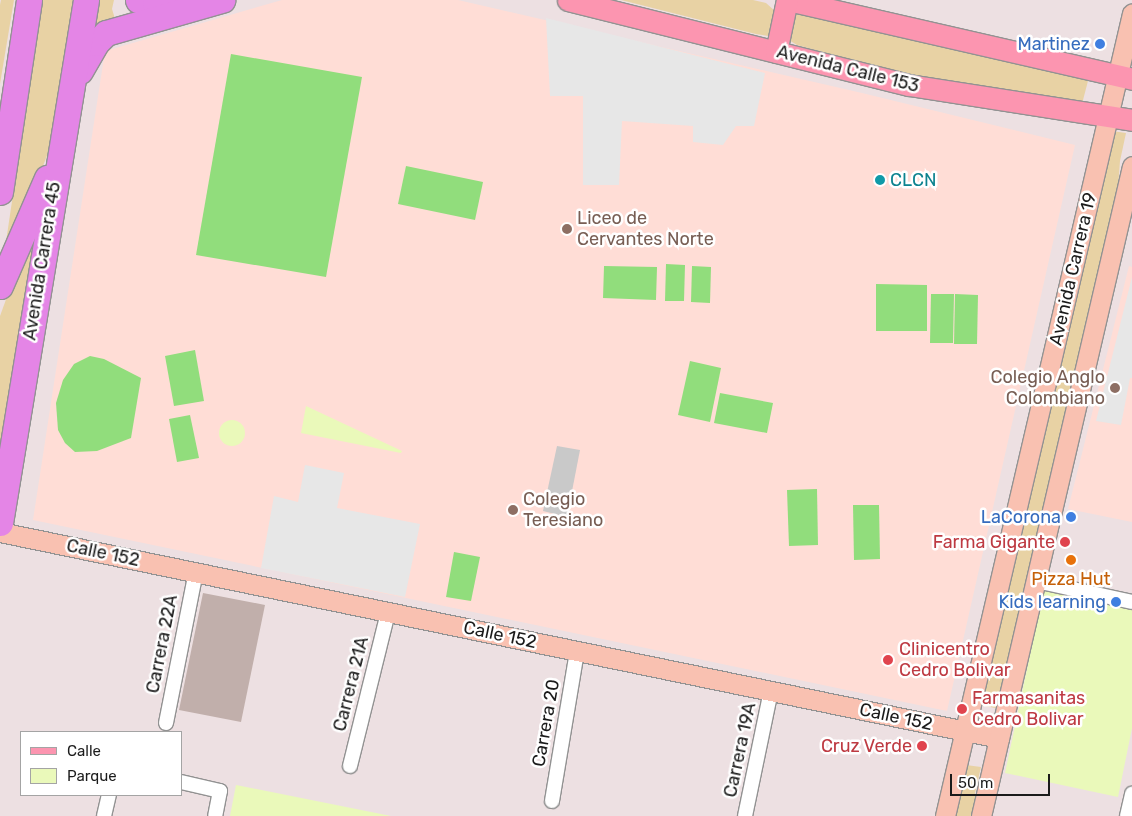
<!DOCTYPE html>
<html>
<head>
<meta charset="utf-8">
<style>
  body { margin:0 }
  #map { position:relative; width:1132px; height:816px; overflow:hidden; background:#ede0e2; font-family:Rubik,sans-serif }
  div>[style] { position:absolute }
  .education>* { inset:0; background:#ffddd6 }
  .religious>* { inset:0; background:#c9c9c9 }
  .construction>* { inset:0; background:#c1afab }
  .grass>* { inset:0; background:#e8d2a4 }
  .park>* { inset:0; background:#eaf9ba }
  .round { border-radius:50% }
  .pitch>* { inset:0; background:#91dd7c }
  .parking>* { inset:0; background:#e7e7e7 }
  .roads { filter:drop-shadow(1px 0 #929292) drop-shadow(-1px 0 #929292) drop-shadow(0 1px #929292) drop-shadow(0 -1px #929292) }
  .street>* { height:14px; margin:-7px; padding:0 7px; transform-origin:7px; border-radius:7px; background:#fff }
  .secondary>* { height:19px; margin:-9.5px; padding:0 9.5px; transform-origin:9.5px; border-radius:9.5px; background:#f9c1b1 }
  .primary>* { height:21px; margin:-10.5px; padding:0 10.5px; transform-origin:10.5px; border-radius:10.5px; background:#fc95b0 }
  .highway>* { height:25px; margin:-12.5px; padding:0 12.5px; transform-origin:12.5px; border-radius:12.5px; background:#e485e6 }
  .dots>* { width:14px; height:14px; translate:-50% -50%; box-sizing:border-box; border:2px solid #fff; border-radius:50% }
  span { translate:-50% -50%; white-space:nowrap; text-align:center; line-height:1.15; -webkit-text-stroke:5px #fff; paint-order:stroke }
  .shop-label { font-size:18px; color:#366cbe }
  .right { translate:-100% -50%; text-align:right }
  .street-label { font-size:18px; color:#1b1b1b }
  .culture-label { font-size:18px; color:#0d838f }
  .left { translate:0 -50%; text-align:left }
  .education-label { font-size:18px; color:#785e54 }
  .health-label { font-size:18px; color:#be3a42 }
  .food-label { font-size:18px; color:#c56008 }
  .legend { position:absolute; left:20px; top:731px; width:162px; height:65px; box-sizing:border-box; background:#fff; border:1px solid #a4a4a4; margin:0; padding:6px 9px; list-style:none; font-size:15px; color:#1b1b1b }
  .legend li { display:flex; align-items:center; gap:10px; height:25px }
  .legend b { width:25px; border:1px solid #a4a4a4 }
  .scale { position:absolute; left:950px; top:774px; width:100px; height:22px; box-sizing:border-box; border:2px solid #1b1b1b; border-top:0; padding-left:6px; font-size:15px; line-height:18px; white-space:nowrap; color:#1b1b1b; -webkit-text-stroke:4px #fff; paint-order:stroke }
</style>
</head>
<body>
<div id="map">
  <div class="education">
    <i style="clip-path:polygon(282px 0,458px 0,862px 93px,1075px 145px,947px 711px,33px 520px,105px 51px)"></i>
    <i style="clip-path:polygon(1129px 266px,1132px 267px,1132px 522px,1068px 509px)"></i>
  </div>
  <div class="religious">
    <i style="clip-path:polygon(557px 446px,580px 450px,567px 517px,543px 511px)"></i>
  </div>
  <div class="construction">
    <i style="clip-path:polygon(203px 593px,265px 605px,241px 722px,179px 710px)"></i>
  </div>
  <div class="grass">
    <i style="clip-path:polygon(1px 0,14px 0,0 84px,0 5px)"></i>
    <i style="clip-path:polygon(42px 0,76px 0,52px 143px,30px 199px,4px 255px)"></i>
    <i style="clip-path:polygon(94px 0,114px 0,112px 9px,116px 22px,93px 36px)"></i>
    <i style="clip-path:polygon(621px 0,753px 0,766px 3px,775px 11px,773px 34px,768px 36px,756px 34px)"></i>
    <i style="clip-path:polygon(795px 11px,1089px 77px,1082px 104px,932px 82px,797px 45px,789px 40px,787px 35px)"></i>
    <i style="clip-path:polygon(1112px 131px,1126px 133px,1120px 161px,1117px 201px,1001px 709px,979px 705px)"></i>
    <i style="clip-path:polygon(44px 195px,0 468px,0 316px)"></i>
    <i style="clip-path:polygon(966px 765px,981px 767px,975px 793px,976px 816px,954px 816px)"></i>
  </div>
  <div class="park">
    <i style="clip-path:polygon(306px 406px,402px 451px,401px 453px,301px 433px)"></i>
    <i class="round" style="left:219px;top:420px;width:26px;height:26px"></i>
    <i style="clip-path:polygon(1044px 589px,1132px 607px,1132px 728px,1118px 797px,1005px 773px)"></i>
    <i style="clip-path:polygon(236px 785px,391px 816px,230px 816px)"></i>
  </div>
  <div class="pitch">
    <i style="clip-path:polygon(231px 54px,362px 77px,326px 277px,196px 255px)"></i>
    <i style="clip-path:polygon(406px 166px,483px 182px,475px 220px,398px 204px)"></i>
    <i style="clip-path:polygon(666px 264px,685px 265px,684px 301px,665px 301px)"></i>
    <i style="clip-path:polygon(604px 266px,657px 267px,656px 300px,603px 298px)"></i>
    <i style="clip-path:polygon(692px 266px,711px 267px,710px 303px,691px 302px)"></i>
    <i style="clip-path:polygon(876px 284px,927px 285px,927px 331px,876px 331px)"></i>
    <i style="clip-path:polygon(931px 294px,954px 294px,953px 343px,930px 343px)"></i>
    <i style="clip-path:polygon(955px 294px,978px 295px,977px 344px,954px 344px)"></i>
    <i style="clip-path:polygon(195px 350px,204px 401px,174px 406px,165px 356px)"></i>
    <i style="clip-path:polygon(90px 356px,104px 359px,141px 378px,131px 438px,97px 451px,75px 452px,65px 443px,58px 430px,56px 403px,63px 380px,74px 364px)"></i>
    <i style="clip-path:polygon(690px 361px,721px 368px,710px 422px,678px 415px)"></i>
    <i style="clip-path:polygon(720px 393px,773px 403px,767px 433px,714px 423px)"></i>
    <i style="clip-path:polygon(190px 415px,199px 458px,177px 462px,169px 419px)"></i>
    <i style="clip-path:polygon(817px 489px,818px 545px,789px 546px,787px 490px)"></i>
    <i style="clip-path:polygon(853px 505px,879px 505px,880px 559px,854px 560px)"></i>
    <i style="clip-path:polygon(454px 552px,480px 557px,471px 601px,446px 597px)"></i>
  </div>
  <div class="parking">
    <i style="clip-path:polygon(546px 18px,765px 73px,754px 126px,736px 126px,723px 145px,693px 142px,693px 126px,622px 121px,619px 185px,583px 185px,583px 96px,550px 96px)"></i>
    <i style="clip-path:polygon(1132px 277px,1132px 378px,1130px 378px,1121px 425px,1096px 421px)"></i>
    <i style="clip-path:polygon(305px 465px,344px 473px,337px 508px,420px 524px,405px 597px,261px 568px,274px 496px,298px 502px)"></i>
  </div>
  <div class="roads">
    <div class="street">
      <i style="left:1036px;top:581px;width:98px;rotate:12.3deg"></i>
      <i style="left:166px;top:723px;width:154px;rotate:-78.8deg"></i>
      <i style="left:350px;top:766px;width:159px;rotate:-76.1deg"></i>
      <i style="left:181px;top:782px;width:40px;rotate:13deg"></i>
      <i style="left:220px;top:791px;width:25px;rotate:101deg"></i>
      <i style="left:552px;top:801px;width:152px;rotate:-80.5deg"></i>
      <i style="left:104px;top:816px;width:22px;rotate:-77deg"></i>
      <i style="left:745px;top:816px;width:128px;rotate:-78.3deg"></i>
      <i style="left:1127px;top:816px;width:23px;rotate:-77deg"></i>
    </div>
    <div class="secondary">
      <i style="left:0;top:532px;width:1020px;rotate:11.65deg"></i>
      <i style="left:945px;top:816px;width:824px;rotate:-76.88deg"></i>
      <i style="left:981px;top:816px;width:667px;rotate:-76.92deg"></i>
    </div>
    <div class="primary">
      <i style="left:568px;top:0;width:351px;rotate:14deg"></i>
      <i style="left:909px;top:85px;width:226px;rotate:8.9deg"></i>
      <i style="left:788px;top:0;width:353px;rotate:12.9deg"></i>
      <i style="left:776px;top:52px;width:53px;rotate:-78.1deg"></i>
    </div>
    <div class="highway">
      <i style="left:138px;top:0;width:17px;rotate:10deg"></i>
      <i style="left:155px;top:3px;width:15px;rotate:-11deg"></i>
      <i style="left:80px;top:71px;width:32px;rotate:-60deg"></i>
      <i style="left:96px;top:43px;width:14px;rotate:-45deg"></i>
      <i style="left:106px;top:33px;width:121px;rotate:-15.9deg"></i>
      <i style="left:0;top:192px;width:194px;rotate:-81.4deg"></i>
      <i style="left:0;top:286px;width:118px;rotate:-66.5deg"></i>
      <i style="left:0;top:523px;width:530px;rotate:-80.66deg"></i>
    </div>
  </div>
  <div class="dots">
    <i style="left:1100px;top:44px;background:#3f7fe0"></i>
    <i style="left:880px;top:180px;background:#0f9aa8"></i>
    <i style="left:567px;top:229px;background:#8d6e63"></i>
    <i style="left:1115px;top:388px;background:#8d6e63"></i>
    <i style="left:513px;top:510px;background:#8d6e63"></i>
    <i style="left:1071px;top:517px;background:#3f7fe0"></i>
    <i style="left:1065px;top:542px;background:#e0444e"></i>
    <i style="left:1071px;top:560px;background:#e8710a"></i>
    <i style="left:1116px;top:602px;background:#3f7fe0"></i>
    <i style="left:888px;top:660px;background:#e0444e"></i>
    <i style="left:962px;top:709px;background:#e0444e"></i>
    <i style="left:922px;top:746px;background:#e0444e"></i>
  </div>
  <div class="shop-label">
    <span class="right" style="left:1090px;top:44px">Martinez</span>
    <span class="right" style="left:1061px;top:517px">LaCorona</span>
    <span class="right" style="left:1106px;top:602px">Kids learning</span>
  </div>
  <div class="street-label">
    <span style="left:848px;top:69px;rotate:14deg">Avenida Calle 153</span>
    <span style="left:42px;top:261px;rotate:-81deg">Avenida Carrera 45</span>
    <span style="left:1073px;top:269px;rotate:-77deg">Avenida Carrera 19</span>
    <span style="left:103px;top:553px;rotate:12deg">Calle 152</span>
    <span style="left:500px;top:635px;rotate:12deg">Calle 152</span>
    <span style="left:162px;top:644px;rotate:-79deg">Carrera 22A</span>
    <span style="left:351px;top:684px;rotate:-76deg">Carrera 21A</span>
    <span style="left:896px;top:717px;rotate:12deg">Calle 152</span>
    <span style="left:546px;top:723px;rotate:-80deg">Carrera 20</span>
    <span style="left:740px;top:750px;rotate:-78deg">Carrera 19A</span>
  </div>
  <div class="culture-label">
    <span class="left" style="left:890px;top:180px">CLCN</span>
  </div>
  <div class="education-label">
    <span class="left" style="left:577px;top:229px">Liceo de<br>Cervantes Norte</span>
    <span class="right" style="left:1105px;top:388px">Colegio Anglo<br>Colombiano</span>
    <span class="left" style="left:523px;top:510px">Colegio<br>Teresiano</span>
  </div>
  <div class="health-label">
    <span class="right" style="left:1055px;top:542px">Farma Gigante</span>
    <span class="left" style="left:899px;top:660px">Clinicentro<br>Cedro Bolivar</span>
    <span class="left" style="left:972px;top:709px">Farmasanitas<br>Cedro Bolivar</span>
    <span class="right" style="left:912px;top:746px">Cruz Verde</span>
  </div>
  <div class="food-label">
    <span style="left:1071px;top:579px">Pizza Hut</span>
  </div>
  <ul class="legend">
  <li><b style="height:6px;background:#fc95b0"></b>Calle</li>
  <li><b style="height:14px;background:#eaf9ba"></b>Parque</li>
  </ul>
  <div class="scale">50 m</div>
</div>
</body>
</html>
